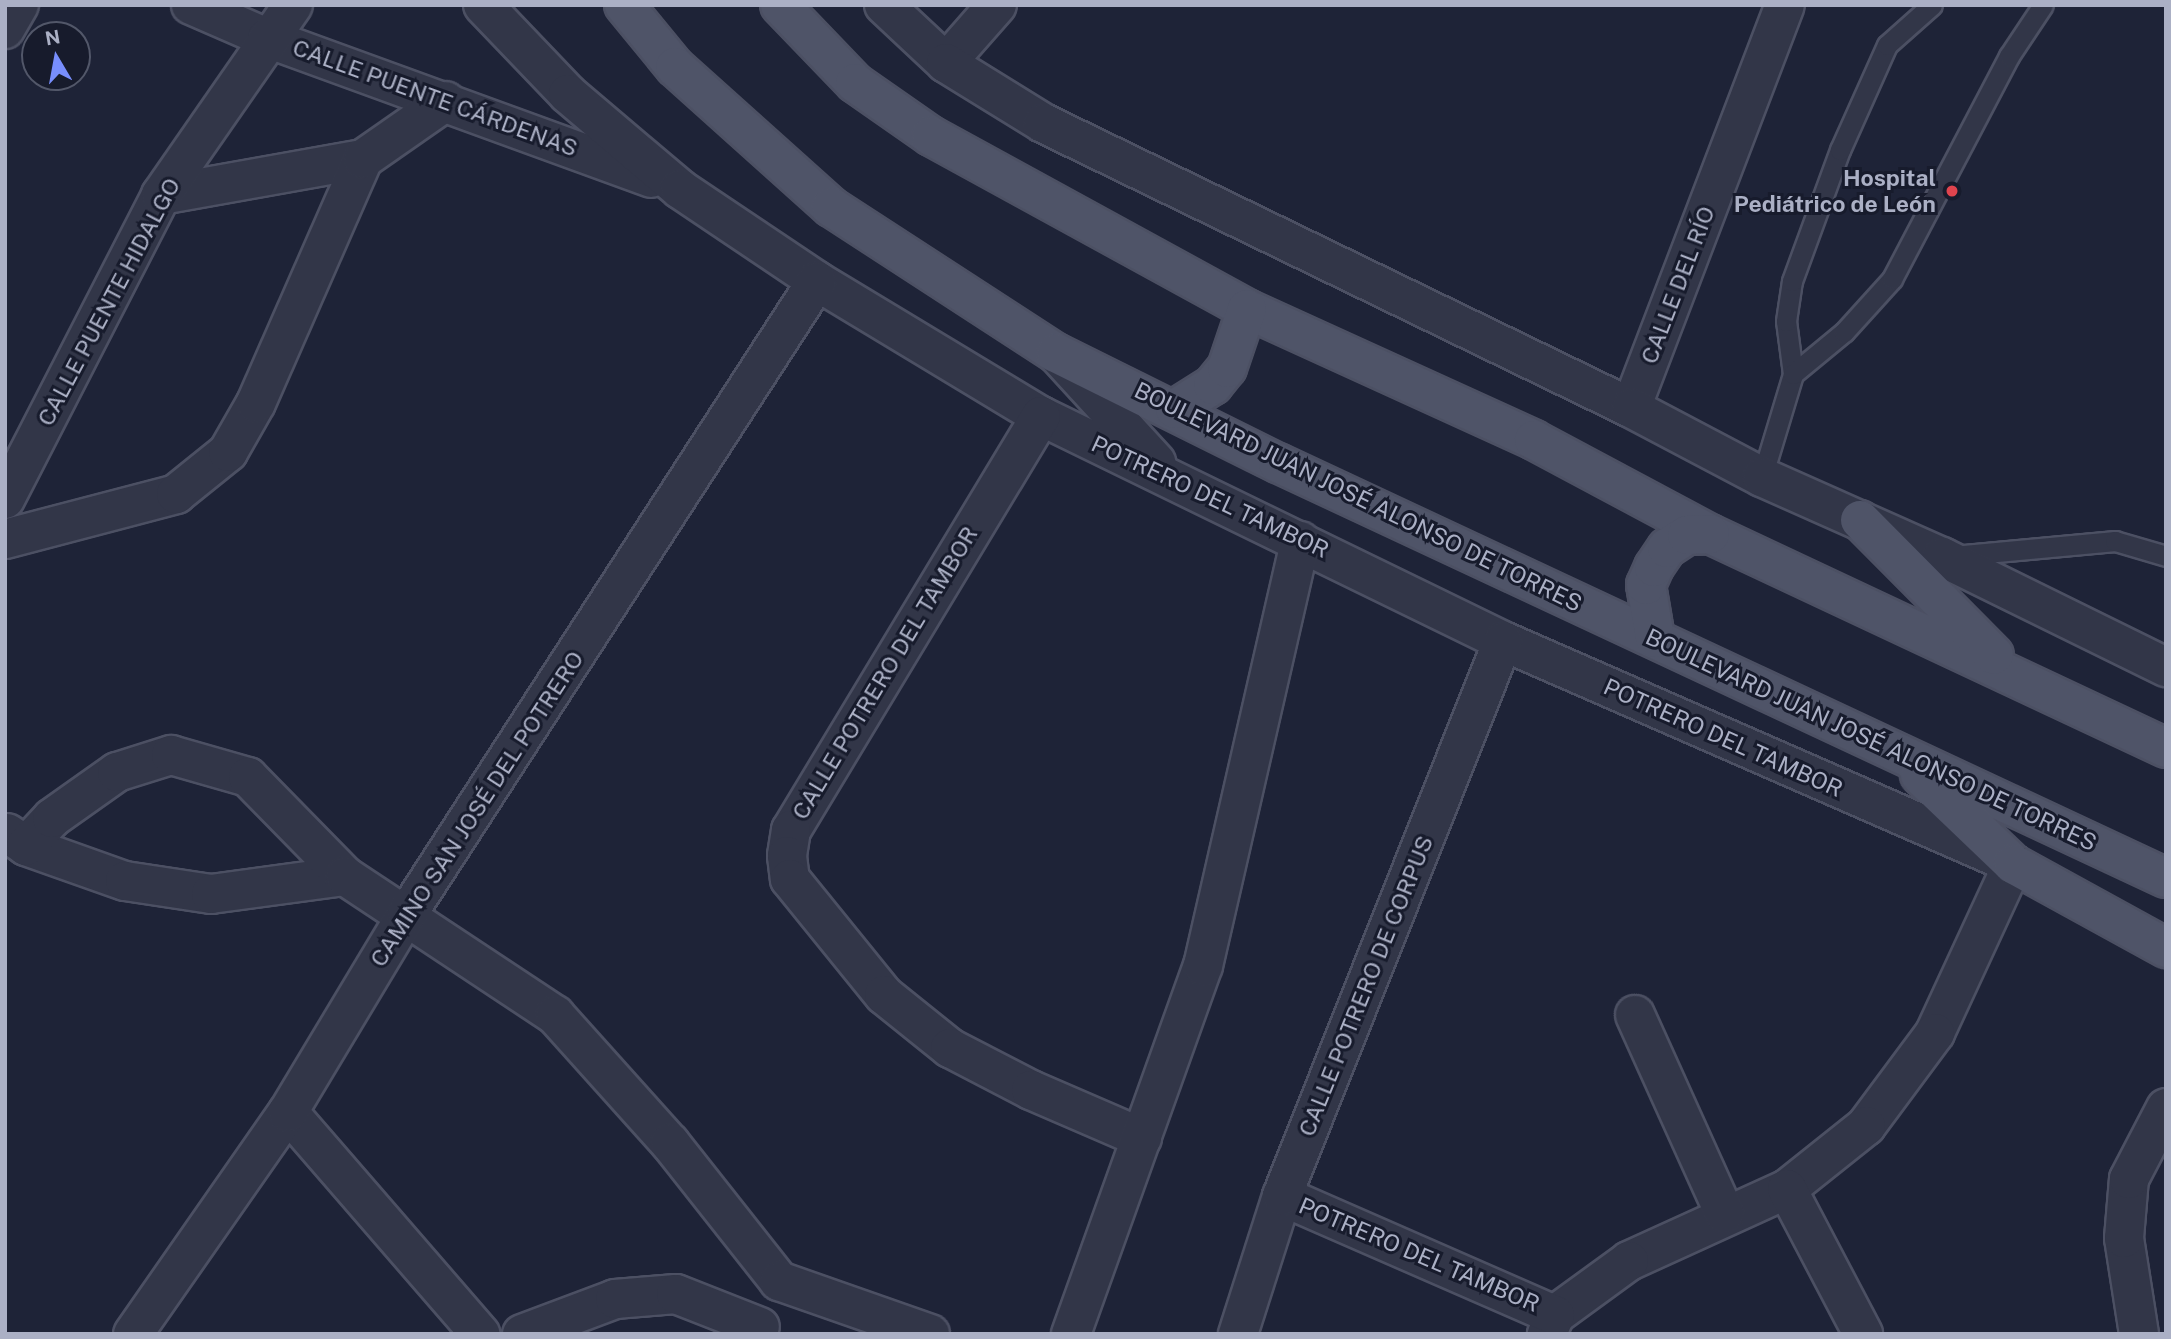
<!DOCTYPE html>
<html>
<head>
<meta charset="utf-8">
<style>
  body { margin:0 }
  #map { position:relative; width:2171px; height:1339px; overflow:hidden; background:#1e2337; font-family:"Public Sans",sans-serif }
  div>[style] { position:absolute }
  .roads { filter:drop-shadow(2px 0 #4c5063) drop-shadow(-2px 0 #4c5063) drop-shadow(0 2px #4c5063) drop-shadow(0 -2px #4c5063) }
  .service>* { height:19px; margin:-9.5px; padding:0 9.5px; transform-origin:9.5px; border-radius:9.5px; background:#323648 }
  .minor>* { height:38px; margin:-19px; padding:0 19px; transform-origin:19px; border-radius:19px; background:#323648 }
  .tertiary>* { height:38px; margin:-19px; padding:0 19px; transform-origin:19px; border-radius:19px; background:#323648 }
  .primary>* { height:38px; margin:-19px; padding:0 19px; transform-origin:19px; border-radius:19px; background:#4f5468 }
  .dots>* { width:19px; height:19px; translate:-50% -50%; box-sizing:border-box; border:4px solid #171b2c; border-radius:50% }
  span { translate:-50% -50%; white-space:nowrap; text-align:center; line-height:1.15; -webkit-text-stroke:6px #171b2c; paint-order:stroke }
  .street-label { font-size:23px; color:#abb0c5 }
  .poi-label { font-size:23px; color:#abb0c5; font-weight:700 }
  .right { translate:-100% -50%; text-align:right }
  .frame { position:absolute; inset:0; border:7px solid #abb0c5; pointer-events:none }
  .north { position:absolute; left:21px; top:21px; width:70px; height:70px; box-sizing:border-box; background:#171b2c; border:2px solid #525769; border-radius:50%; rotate:350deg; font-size:19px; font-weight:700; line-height:28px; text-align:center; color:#abb0c5 }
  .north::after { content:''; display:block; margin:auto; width:24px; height:32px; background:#788efd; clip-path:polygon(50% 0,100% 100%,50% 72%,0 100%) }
</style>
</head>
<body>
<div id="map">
  <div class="roads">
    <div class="service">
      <i style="left:1793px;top:374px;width:53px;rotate:-97.5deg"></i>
      <i style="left:1786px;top:321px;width:40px;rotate:-81.5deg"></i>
      <i style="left:1792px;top:281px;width:140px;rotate:-69.9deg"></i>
      <i style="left:1840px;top:150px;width:115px;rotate:-65.9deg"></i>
      <i style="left:1887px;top:45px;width:60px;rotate:-41.6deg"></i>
      <i style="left:1762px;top:477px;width:108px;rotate:-73.2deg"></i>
      <i style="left:1793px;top:374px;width:66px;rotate:-39.5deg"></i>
      <i style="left:1844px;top:332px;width:72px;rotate:-47.8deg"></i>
      <i style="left:1892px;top:279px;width:252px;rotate:-62.3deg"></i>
      <i style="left:2009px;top:56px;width:61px;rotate:-56.3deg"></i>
      <i style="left:1953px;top:556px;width:163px;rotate:-5.3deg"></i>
      <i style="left:2115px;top:541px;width:53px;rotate:16.4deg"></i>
    </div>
    <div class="minor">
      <i style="left:191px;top:5px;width:83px;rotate:23.5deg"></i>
      <i style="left:267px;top:38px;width:409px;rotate:20deg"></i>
      <i style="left:483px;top:5px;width:123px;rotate:46.3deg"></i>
      <i style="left:568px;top:94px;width:147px;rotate:40.3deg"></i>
      <i style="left:680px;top:189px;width:165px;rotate:33.9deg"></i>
      <i style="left:817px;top:281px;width:262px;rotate:31.1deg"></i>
      <i style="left:1041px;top:416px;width:514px;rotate:25.97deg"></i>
      <i style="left:1503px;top:641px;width:557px;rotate:23.62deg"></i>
      <i style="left:2013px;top:864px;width:186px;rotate:114.8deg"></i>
      <i style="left:1935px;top:1033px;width:116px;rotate:126.6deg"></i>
      <i style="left:1866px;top:1126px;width:101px;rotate:141.4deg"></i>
      <i style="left:1787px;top:1189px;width:174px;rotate:155.5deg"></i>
      <i style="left:1629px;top:1261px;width:92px;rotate:143.9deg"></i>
      <i style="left:1555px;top:1315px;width:21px;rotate:113deg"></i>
      <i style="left:5px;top:29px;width:28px;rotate:-60deg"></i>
      <i style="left:946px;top:63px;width:77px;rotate:-48.7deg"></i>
      <i style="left:161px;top:195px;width:205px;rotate:-10.1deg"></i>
      <i style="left:1057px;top:354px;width:147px;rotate:47.5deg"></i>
      <i style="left:1631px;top:408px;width:431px;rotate:-69.1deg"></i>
      <i style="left:1041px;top:416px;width:484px;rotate:121.1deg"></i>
      <i style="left:791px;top:830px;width:26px;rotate:99deg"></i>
      <i style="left:787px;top:856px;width:23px;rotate:83deg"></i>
      <i style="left:790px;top:879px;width:149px;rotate:51deg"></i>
      <i style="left:884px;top:995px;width:85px;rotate:38.8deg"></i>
      <i style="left:950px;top:1048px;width:91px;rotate:27.4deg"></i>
      <i style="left:1031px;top:1090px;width:121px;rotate:23.4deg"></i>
      <i style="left:5px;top:499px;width:342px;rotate:-62.8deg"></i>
      <i style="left:161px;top:195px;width:231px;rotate:-55.2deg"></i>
      <i style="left:5px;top:539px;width:177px;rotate:-14.7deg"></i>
      <i style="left:176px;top:494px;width:67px;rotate:-38.9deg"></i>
      <i style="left:228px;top:452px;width:56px;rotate:-60.3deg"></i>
      <i style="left:256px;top:403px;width:266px;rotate:-66.3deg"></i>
      <i style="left:363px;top:159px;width:101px;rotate:-34.9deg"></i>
      <i style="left:7px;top:833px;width:23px;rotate:34deg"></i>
      <i style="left:26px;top:846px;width:105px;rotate:19.5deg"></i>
      <i style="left:125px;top:881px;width:87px;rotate:8.6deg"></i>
      <i style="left:211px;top:894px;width:135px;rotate:-7.7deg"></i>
      <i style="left:26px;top:846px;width:38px;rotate:-47deg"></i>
      <i style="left:52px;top:818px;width:80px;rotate:-35.3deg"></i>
      <i style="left:117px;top:772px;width:57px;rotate:-17.5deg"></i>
      <i style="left:171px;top:755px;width:80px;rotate:15.9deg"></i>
      <i style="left:248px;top:777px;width:139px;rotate:45.6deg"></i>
      <i style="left:345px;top:876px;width:252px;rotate:33.5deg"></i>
      <i style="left:555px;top:1015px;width:172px;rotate:48.1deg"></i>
      <i style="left:670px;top:1143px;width:176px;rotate:51.7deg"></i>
      <i style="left:779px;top:1281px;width:160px;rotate:19.3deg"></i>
      <i style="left:1635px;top:1015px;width:218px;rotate:65.7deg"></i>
      <i style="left:288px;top:1112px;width:294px;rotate:49.1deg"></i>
      <i style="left:1787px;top:1189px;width:164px;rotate:62.3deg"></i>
      <i style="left:1282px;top:1196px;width:298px;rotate:23.6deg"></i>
      <i style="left:133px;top:1334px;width:271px;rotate:-55.1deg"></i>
      <i style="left:288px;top:1112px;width:231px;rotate:-59deg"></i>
      <i style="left:407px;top:914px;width:754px;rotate:-57.07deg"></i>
      <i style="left:522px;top:1334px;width:99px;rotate:-20.6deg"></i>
      <i style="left:615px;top:1299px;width:61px;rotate:-4.7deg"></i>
      <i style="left:676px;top:1294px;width:90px;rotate:21.4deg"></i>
      <i style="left:1071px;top:1334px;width:391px;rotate:-70.3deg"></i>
      <i style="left:1203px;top:966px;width:436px;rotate:-77.1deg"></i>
      <i style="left:1238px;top:1334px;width:145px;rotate:-72.3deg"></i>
      <i style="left:1282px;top:1196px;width:597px;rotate:-68.29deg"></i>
      <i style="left:2139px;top:1334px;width:97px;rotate:-98.9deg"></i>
      <i style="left:2124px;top:1238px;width:59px;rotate:-85.2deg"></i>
      <i style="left:2129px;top:1179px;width:80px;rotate:-62.5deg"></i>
    </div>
    <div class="tertiary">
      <i style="left:884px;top:5px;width:85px;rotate:43.1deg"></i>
      <i style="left:946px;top:63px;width:114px;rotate:31.7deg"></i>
      <i style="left:1043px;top:123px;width:653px;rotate:25.86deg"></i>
      <i style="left:1631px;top:408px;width:148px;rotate:27.8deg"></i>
      <i style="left:1762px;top:477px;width:197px;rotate:24deg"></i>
      <i style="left:1942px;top:557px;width:250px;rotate:26.2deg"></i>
    </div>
    <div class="primary">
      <i style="left:624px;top:5px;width:80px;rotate:50.6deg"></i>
      <i style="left:675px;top:67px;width:210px;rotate:41.9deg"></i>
      <i style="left:831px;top:207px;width:268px;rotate:33deg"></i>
      <i style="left:1056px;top:353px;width:248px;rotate:26.4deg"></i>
      <i style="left:1278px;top:463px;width:980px;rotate:25.05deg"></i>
      <i style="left:780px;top:5px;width:108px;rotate:46.1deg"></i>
      <i style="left:855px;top:83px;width:93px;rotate:34.9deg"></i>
      <i style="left:931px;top:136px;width:360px;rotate:28.7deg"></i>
      <i style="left:1247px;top:309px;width:315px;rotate:24.5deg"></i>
      <i style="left:1534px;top:440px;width:200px;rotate:28.1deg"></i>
      <i style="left:1710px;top:534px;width:504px;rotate:25.14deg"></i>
      <i style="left:1175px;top:409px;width:45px;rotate:-32.3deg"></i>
      <i style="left:1213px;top:385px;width:22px;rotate:-51deg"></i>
      <i style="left:1227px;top:368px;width:62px;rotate:-71.3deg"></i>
      <i style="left:1860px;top:520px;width:190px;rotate:45.2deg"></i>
      <i style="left:1655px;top:638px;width:54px;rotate:-99.6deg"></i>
      <i style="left:1646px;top:585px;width:20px;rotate:-66deg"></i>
      <i style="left:1654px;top:567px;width:23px;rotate:-56deg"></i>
      <i style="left:1667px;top:548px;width:24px;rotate:-33deg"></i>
      <i style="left:1687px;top:535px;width:23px;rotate:-2deg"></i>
      <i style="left:1920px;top:775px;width:129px;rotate:43.7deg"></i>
      <i style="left:2013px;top:864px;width:175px;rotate:28.8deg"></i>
    </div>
  </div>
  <div class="dots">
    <i style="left:1952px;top:191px;background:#e0444e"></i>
  </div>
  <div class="street-label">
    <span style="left:435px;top:98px;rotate:20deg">CALLE PUENTE CÁRDENAS</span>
    <span style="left:1678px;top:285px;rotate:-69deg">CALLE DEL RÍO</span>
    <span style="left:109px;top:302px;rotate:-62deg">CALLE PUENTE HIDALGO</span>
    <span style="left:1210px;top:497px;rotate:25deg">POTRERO DEL TAMBOR</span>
    <span style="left:1358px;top:497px;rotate:26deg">BOULEVARD JUAN JOSÉ ALONSO DE TORRES</span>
    <span style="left:885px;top:673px;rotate:-59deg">CALLE POTRERO DEL TAMBOR</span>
    <span style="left:1723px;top:738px;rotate:24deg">POTRERO DEL TAMBOR</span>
    <span style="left:1871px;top:740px;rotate:25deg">BOULEVARD JUAN JOSÉ ALONSO DE TORRES</span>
    <span style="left:477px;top:809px;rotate:-57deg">CAMINO SAN JOSÉ DEL POTRERO</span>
    <span style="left:1366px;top:986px;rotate:-68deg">CALLE POTRERO DE CORPUS</span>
    <span style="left:1419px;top:1255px;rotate:23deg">POTRERO DEL TAMBOR</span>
  </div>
  <div class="poi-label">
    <span class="right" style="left:1936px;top:191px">Hospital<br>Pediátrico de León</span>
  </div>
  <div class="frame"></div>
  <div class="north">N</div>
</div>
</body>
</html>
